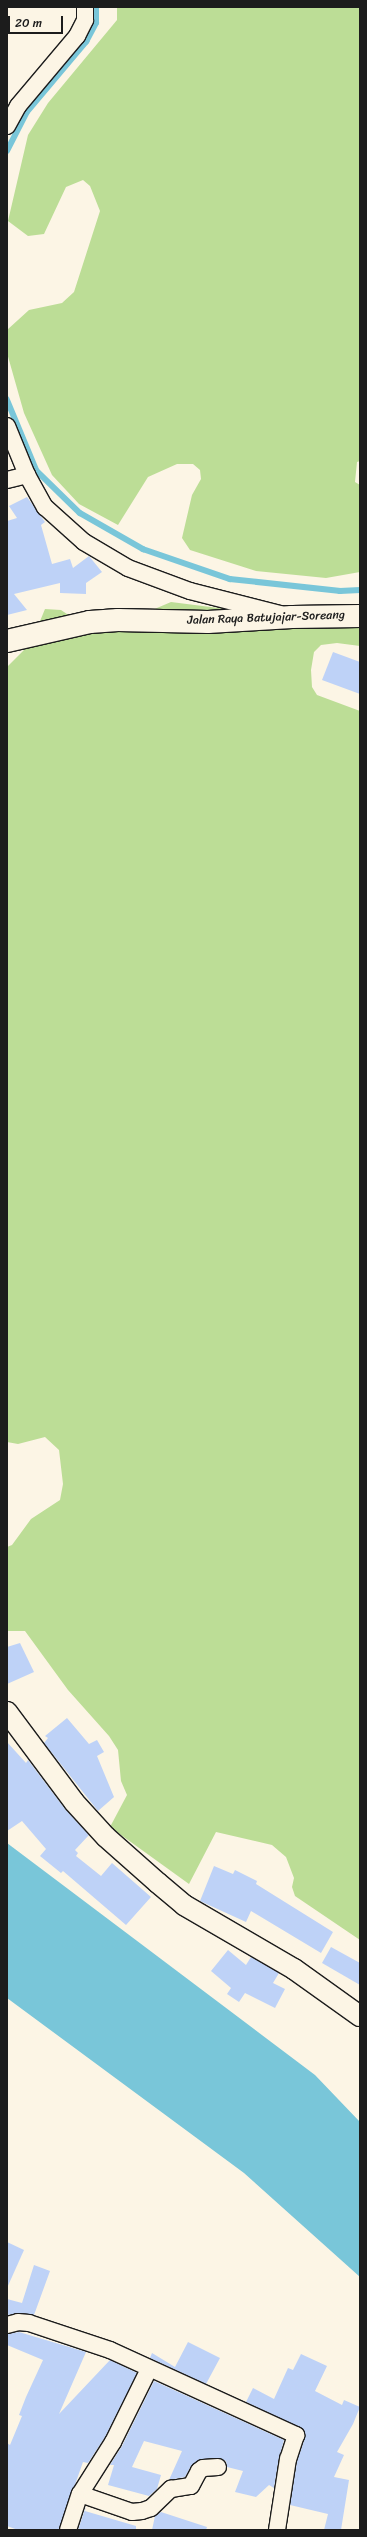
<!DOCTYPE html>
<html>
<head>
<meta charset="utf-8">
<style>
  body { margin:0 }
  #map { position:relative; width:367px; height:2537px; overflow:hidden; background:#fcf5e5; font-family:Sriracha,sans-serif }
  div>[style] { position:absolute }
  .green>* { inset:0; background:#bcdd96 }
  .water>* { inset:0; background:#79c6d9 }
  .stream>* { height:5.5px; margin:-2.75px; padding:0 2.75px; transform-origin:2.75px; border-radius:2.75px; background:#79c6d9 }
  .building>* { inset:0; background:#bed2f7 }
  .roads { filter:drop-shadow(1px 0 #1c1c1c) drop-shadow(-1px 0 #1c1c1c) drop-shadow(0 1px #1c1c1c) drop-shadow(0 -1px #1c1c1c) }
  .minor>* { height:16px; margin:-8px; padding:0 8px; transform-origin:8px; border-radius:8px; background:#fcf5e5 }
  .tertiary>* { height:20px; margin:-10px; padding:0 10px; transform-origin:10px; border-radius:10px; background:#fcf5e5 }
  .trunk>* { height:22px; margin:-11px; padding:0 11px; transform-origin:11px; border-radius:11px; background:#fcf5e5 }
  span { translate:-50% -50%; white-space:nowrap; text-align:center; line-height:1.15; -webkit-text-stroke:3px #fcf5e5; paint-order:stroke }
  .street-label { font-size:12px; color:#1c1c1c }
  .frame { position:absolute; inset:0; border:8px solid #1c1c1c; pointer-events:none }
  .scale { position:absolute; left:8px; top:16px; width:55px; height:18px; box-sizing:border-box; border:2px solid #1c1c1c; border-top:0; padding-left:5px; font-size:12px; line-height:14px; white-space:nowrap; color:#1c1c1c; -webkit-text-stroke:3px #fcf5e5; paint-order:stroke }
</style>
</head>
<body>
<div id="map">
  <div class="green">
    <i style="clip-path:polygon(117px 7px,360px 7px,360px 461px,357px 462px,355px 482px,360px 485px,360px 572px,326px 578px,256px 571px,190px 550px,182px 538px,192px 495px,201px 479px,200px 470px,193px 464px,177px 464px,148px 477px,118px 525px,79px 504px,52px 475px,24px 413px,7px 353px,7px 330px,29px 310px,62px 303px,74px 292px,100px 211px,90px 186px,83px 180px,66px 187px,44px 234px,28px 236px,8px 221px,28px 135px,48px 103px,117px 20px)"></i>
    <i style="clip-path:polygon(171px 602px,360px 626px,360px 646px,337px 643px,321px 645px,314px 652px,311px 670px,312px 687px,317px 695px,360px 711px,360px 1940px,295px 1896px,292px 1887px,294px 1878px,286px 1857px,272px 1845px,216px 1832px,189px 1884px,110px 1827px,127px 1795px,121px 1781px,118px 1750px,109px 1736px,68px 1690px,25px 1631px,7px 1631px,7px 1547px,12px 1545px,31px 1519px,60px 1500px,63px 1484px,59px 1450px,45px 1437px,18px 1444px,7px 1442px,7px 667px,31px 643px,45px 609px,61px 610px,76px 620px,110px 628px)"></i>
  </div>
  <div class="water">
    <i style="clip-path:polygon(7px 1843px,315px 2075px,360px 2122px,360px 2277px,244px 2173px,7px 1998px)"></i>
  </div>
  <div class="stream">
    <i style="left:7px;top:151px;width:44px;rotate:-62.9deg"></i>
    <i style="left:27px;top:112px;width:92px;rotate:-49.9deg"></i>
    <i style="left:86px;top:42px;width:21px;rotate:-62deg"></i>
    <i style="left:96px;top:23px;width:16px;rotate:-90deg"></i>
    <i style="left:7px;top:399px;width:78px;rotate:67.4deg"></i>
    <i style="left:37px;top:471px;width:60px;rotate:44.3deg"></i>
    <i style="left:80px;top:513px;width:73px;rotate:29.7deg"></i>
    <i style="left:143px;top:549px;width:92px;rotate:19deg"></i>
    <i style="left:230px;top:579px;width:111px;rotate:6.2deg"></i>
    <i style="left:340px;top:591px;width:20px;rotate:-3deg"></i>
  </div>
  <div class="building">
    <i style="clip-path:polygon(27px 497px,45px 522px,41px 525px,52px 564px,70px 559px,73px 568px,89px 556px,102px 572px,86px 583px,86px 594px,60px 593px,60px 583px,14px 594px,27px 610px,7px 615px,7px 521px,17px 518px,9px 506px)"></i>
    <i style="clip-path:polygon(333px 652px,360px 662px,360px 694px,322px 680px)"></i>
    <i style="clip-path:polygon(20px 1643px,34px 1672px,7px 1684px,7px 1647px)"></i>
    <i style="clip-path:polygon(67px 1718px,89px 1744px,97px 1740px,104px 1752px,97px 1756px,114px 1797px,98px 1811px,44px 1743px,48px 1738px,45px 1736px)"></i>
    <i style="clip-path:polygon(7px 1742px,26px 1763px,28px 1760px,65px 1809px,89px 1835px,75px 1850px,78px 1853px,76px 1856px,101px 1876px,112px 1863px,151px 1897px,126px 1925px,63px 1871px,61px 1873px,40px 1856px,46px 1849px,22px 1821px,7px 1831px)"></i>
    <i style="clip-path:polygon(214px 1866px,233px 1874px,235px 1870px,257px 1881px,256px 1884px,333px 1932px,321px 1953px,251px 1911px,246px 1922px,200px 1901px)"></i>
    <i style="clip-path:polygon(331px 1947px,360px 1963px,360px 1985px,322px 1963px)"></i>
    <i style="clip-path:polygon(228px 1950px,246px 1965px,251px 1957px,279px 1973px,273px 1983px,285px 1989px,275px 2008px,245px 1993px,239px 2002px,227px 1994px,231px 1988px,211px 1971px)"></i>
    <i style="clip-path:polygon(7px 2242px,24px 2250px,7px 2288px)"></i>
    <i style="clip-path:polygon(34px 2265px,50px 2271px,34px 2315px,19px 2313px,7px 2315px,7px 2299px,22px 2303px)"></i>
    <i style="clip-path:polygon(19px 2332px,86px 2352px,59px 2414px,110px 2360px,137px 2373px,105px 2437px,88px 2463px,83px 2462px,59px 2530px,18px 2530px,7px 2526px,7px 2443px,10px 2445px,22px 2416px,19px 2415px,26px 2397px,43px 2360px,7px 2345px,7px 2334px)"></i>
    <i style="clip-path:polygon(188px 2342px,220px 2358px,206px 2384px,150px 2358px,152px 2353px,175px 2367px)"></i>
    <i style="clip-path:polygon(301px 2354px,327px 2366px,315px 2391px,342px 2405px,344px 2400px,360px 2407px,353px 2424px,337px 2452px,344px 2455px,334px 2477px,349px 2480px,341px 2530px,324px 2530px,328px 2514px,290px 2505px,297px 2461px,305px 2438px,304px 2430px,246px 2402px,253px 2388px,274px 2399px,288px 2368px,293px 2370px)"></i>
    <i style="clip-path:polygon(154px 2381px,284px 2440px,279px 2458px,274px 2488px,269px 2485px,256px 2497px,235px 2492px,243px 2471px,227px 2467px,226px 2461px,217px 2458px,198px 2460px,191px 2466px,185px 2477px,169px 2480px,182px 2451px,144px 2441px,132px 2467px,161px 2475px,157px 2489px,149px 2496px,108px 2485px,114px 2465px,110px 2465px,122px 2446px)"></i>
    <i style="clip-path:polygon(86px 2506px,85px 2511px,136px 2526px,136px 2530px,78px 2530px)"></i>
    <i style="clip-path:polygon(161px 2512px,207px 2527px,206px 2530px,152px 2530px,155px 2516px)"></i>
  </div>
  <div class="roads">
    <div class="minor">
      <i style="left:7px;top:126px;width:23px;rotate:-61deg"></i>
      <i style="left:18px;top:106px;width:92px;rotate:-49.9deg"></i>
      <i style="left:77px;top:36px;width:18px;rotate:-63deg"></i>
      <i style="left:85px;top:20px;width:13px;rotate:-90deg"></i>
      <i style="left:7px;top:426px;width:53px;rotate:67.8deg"></i>
      <i style="left:27px;top:475px;width:37px;rotate:61deg"></i>
      <i style="left:45px;top:507px;width:52px;rotate:41.9deg"></i>
      <i style="left:84px;top:542px;width:51px;rotate:30.6deg"></i>
      <i style="left:128px;top:568px;width:66px;rotate:20.4deg"></i>
      <i style="left:190px;top:591px;width:93px;rotate:14.3deg"></i>
      <i style="left:7px;top:480px;width:21px;rotate:-14deg"></i>
      <i style="left:7px;top:2325px;width:11px;rotate:-15deg"></i>
      <i style="left:18px;top:2322px;width:11px;rotate:5deg"></i>
      <i style="left:29px;top:2323px;width:85px;rotate:18.4deg"></i>
      <i style="left:110px;top:2350px;width:205px;rotate:24.6deg"></i>
      <i style="left:296px;top:2435px;width:25px;rotate:108deg"></i>
      <i style="left:288px;top:2459px;width:72px;rotate:98.8deg"></i>
      <i style="left:80px;top:2494px;width:55px;rotate:19.1deg"></i>
      <i style="left:132px;top:2512px;width:10px;rotate:-6deg"></i>
      <i style="left:142px;top:2511px;width:9px;rotate:-18deg"></i>
      <i style="left:151px;top:2508px;width:28px;rotate:-44deg"></i>
      <i style="left:171px;top:2489px;width:20px;rotate:-9deg"></i>
      <i style="left:191px;top:2486px;width:17px;rotate:-62deg"></i>
      <i style="left:199px;top:2471px;width:5px;rotate:-37deg"></i>
      <i style="left:203px;top:2468px;width:15px;rotate:-4deg"></i>
      <i style="left:68px;top:2530px;width:38px;rotate:-72deg"></i>
      <i style="left:80px;top:2494px;width:62px;rotate:-57.6deg"></i>
      <i style="left:113px;top:2442px;width:81px;rotate:-63.7deg"></i>
    </div>
    <div class="tertiary">
      <i style="left:7px;top:1712px;width:112px;rotate:53.3deg"></i>
      <i style="left:74px;top:1802px;width:47px;rotate:47.6deg"></i>
      <i style="left:106px;top:1837px;width:69px;rotate:41.5deg"></i>
      <i style="left:158px;top:1883px;width:34px;rotate:40deg"></i>
      <i style="left:184px;top:1905px;width:127px;rotate:30.2deg"></i>
      <i style="left:294px;top:1969px;width:81px;rotate:35.5deg"></i>
    </div>
    <div class="trunk">
      <i style="left:7px;top:641px;width:85px;rotate:-12.9deg"></i>
      <i style="left:90px;top:622px;width:28px;rotate:-4deg"></i>
      <i style="left:118px;top:620px;width:90px;rotate:1.3deg"></i>
      <i style="left:208px;top:622px;width:84px;rotate:-3.4deg"></i>
      <i style="left:292px;top:617px;width:68px;rotate:-0.8deg"></i>
    </div>
  </div>
  <div class="street-label">
    <span style="left:266px;top:618px;rotate:-2deg">Jalan Raya Batujajar-Soreang</span>
  </div>
  <div class="frame"></div>
  <div class="scale">20 m</div>
</div>
</body>
</html>
